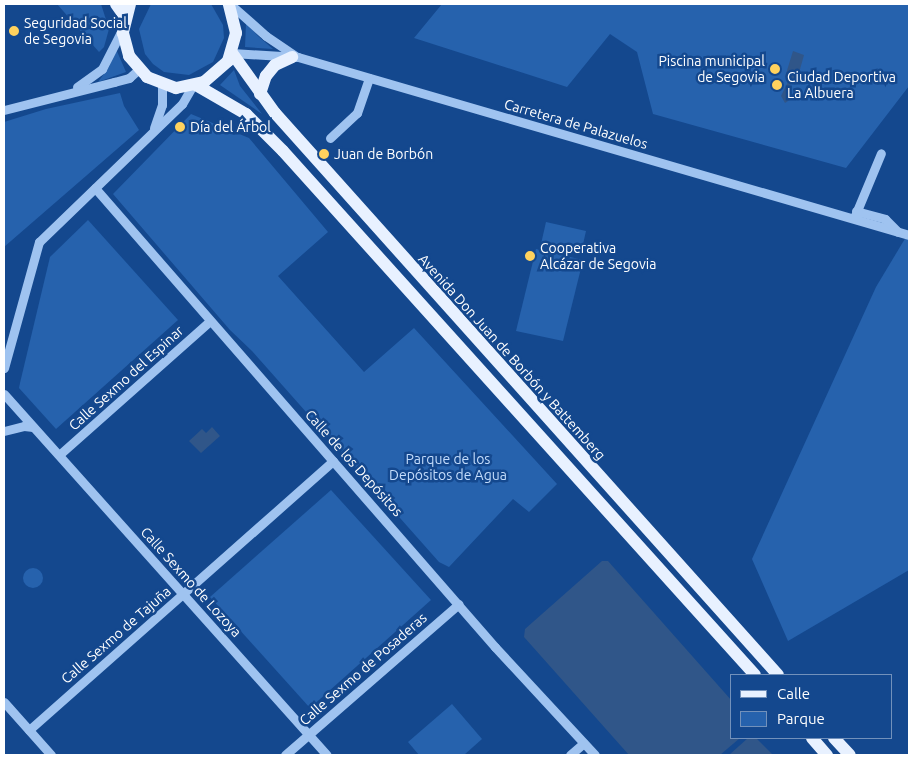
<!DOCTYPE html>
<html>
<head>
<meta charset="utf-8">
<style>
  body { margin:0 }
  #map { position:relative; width:913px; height:759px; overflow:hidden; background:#14488e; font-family:Ubuntu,sans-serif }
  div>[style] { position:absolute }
  .green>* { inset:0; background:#2662ad }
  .round { border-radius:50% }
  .water>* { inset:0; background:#305689 }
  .minor>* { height:9px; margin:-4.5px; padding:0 4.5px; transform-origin:4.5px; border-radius:4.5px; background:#9fc3f0 }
  .major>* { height:12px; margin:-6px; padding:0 6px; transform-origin:6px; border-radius:6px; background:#e8f1ff }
  .dots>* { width:14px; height:14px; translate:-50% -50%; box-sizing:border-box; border:2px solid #14488e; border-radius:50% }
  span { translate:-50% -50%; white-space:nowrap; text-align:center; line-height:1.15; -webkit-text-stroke:5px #14488e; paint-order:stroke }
  .poi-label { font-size:14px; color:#fff }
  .left { translate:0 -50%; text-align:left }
  .right { translate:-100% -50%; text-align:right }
  .street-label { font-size:14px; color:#fff }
  .park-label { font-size:14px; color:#c5ddfc }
  .frame { position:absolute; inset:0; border:5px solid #fff; pointer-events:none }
  .legend { position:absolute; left:730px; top:674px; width:162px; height:65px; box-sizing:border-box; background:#14488e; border:1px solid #7291bb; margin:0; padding:6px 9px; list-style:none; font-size:15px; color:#fff }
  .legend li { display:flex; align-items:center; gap:10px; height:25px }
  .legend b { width:25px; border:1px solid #7291bb }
</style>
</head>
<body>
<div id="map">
  <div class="green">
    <i style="clip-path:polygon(57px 4px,101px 4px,109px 29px,104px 47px,99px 52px)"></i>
    <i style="clip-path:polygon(151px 4px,211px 4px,223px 25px,224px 38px,213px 62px,189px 75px,164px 72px,153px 64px,145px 54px,139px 29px)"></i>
    <i style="clip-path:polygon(442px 4px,909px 4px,909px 86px,846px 168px,653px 114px,637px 52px,610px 34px,567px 87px,414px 38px)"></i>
    <i style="clip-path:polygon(246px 23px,258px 36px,273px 49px,245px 47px)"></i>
    <i style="clip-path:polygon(116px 49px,126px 72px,98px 82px,109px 67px)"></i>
    <i style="clip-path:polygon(234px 70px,240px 86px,262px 114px,220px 85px)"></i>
    <i style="clip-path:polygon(120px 93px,124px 106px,139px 130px,4px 247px,4px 122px,46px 109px)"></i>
    <i style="clip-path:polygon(191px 114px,249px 138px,328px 232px,278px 276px,364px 372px,414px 328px,557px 484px,529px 512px,513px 499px,449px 567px,439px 562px,252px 351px,230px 330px,113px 194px)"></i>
    <i style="clip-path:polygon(88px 220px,178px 320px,56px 429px,19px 388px,20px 383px,50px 257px)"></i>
    <i style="clip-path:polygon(546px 222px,586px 231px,581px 253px,541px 244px)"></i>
    <i style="clip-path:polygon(909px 232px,909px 570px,788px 641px,752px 559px,876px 287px)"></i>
    <i style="clip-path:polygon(536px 249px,583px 260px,563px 341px,516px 331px)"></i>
    <i style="clip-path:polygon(331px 490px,431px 600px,310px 708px,210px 597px)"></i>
    <i class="round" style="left:23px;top:568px;width:20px;height:20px"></i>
    <i style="clip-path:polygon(452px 704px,482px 739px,464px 755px,419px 755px,408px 742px)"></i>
  </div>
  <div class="water">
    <i style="clip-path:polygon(793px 51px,804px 55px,797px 80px,792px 79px,788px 93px,791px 99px,785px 103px,781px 96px,790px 78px,785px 77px)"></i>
    <i style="clip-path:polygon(212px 427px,220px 436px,201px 453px,189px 441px,202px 429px,206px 433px)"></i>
    <i style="clip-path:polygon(602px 561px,608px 561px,732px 701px,732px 738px,740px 738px,720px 755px,629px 755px,524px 637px,525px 629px)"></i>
    <i style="clip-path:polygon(748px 738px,756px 738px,773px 755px,729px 755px)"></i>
  </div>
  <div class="minor">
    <i style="left:230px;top:4px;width:48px;rotate:41.6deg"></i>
    <i style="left:266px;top:36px;width:36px;rotate:34deg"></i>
    <i style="left:232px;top:53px;width:66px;rotate:3.5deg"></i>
    <i style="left:298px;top:57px;width:636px;rotate:16.24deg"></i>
    <i style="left:77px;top:87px;width:31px;rotate:-36deg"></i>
    <i style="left:102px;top:69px;width:46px;rotate:-62.9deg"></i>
    <i style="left:4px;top:110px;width:114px;rotate:-14.3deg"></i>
    <i style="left:114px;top:82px;width:16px;rotate:-15deg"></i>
    <i style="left:129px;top:78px;width:12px;rotate:-42deg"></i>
    <i style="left:154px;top:128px;width:24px;rotate:-71deg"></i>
    <i style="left:162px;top:105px;width:20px;rotate:-90deg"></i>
    <i style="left:330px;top:138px;width:37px;rotate:-43deg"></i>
    <i style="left:357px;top:113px;width:37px;rotate:-71deg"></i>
    <i style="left:95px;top:188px;width:609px;rotate:48.93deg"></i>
    <i style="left:495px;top:647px;width:147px;rotate:47.2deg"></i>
    <i style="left:856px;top:211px;width:30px;rotate:15deg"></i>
    <i style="left:885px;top:219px;width:18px;rotate:45deg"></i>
    <i style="left:854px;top:218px;width:70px;rotate:-67.4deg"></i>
    <i style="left:4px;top:368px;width:131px;rotate:-74.5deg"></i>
    <i style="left:39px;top:242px;width:199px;rotate:-44deg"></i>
    <i style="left:182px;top:104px;width:20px;rotate:-60deg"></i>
    <i style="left:4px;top:394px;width:484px;rotate:48.2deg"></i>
    <i style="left:4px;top:431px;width:21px;rotate:-14deg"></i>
    <i style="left:24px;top:426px;width:9px;rotate:6deg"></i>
    <i style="left:59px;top:455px;width:202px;rotate:-41.6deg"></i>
    <i style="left:4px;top:702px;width:71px;rotate:48.4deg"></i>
    <i style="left:29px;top:730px;width:406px;rotate:-41.5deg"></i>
    <i style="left:285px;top:755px;width:230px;rotate:-41deg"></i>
    <i style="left:570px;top:755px;width:18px;rotate:-41deg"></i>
  </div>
  <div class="major">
    <i style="left:116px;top:4px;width:16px;rotate:55deg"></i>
    <i style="left:130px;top:4px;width:30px;rotate:104deg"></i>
    <i style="left:123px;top:33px;width:24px;rotate:75deg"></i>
    <i style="left:129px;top:56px;width:28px;rotate:49deg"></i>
    <i style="left:147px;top:77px;width:31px;rotate:21deg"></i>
    <i style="left:176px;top:88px;width:29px;rotate:-12deg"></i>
    <i style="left:204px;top:82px;width:32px;rotate:-41deg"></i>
    <i style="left:228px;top:61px;width:29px;rotate:-74deg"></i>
    <i style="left:236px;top:33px;width:30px;rotate:-104deg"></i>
    <i style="left:232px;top:53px;width:74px;rotate:54.4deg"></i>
    <i style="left:275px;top:113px;width:754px;rotate:48.17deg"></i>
    <i style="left:196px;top:85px;width:58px;rotate:30.1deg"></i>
    <i style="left:246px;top:114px;width:52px;rotate:45deg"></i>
    <i style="left:283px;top:151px;width:705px;rotate:47.99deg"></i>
    <i style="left:260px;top:94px;width:19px;rotate:-72deg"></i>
    <i style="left:266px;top:76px;width:14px;rotate:-51deg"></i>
    <i style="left:275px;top:65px;width:19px;rotate:-25deg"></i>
    <i style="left:812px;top:738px;width:23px;rotate:49deg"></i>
    <i style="left:834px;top:738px;width:23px;rotate:47deg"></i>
  </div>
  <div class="dots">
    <i style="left:14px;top:31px;background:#ffd25e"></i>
    <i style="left:775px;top:69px;background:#ffd25e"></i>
    <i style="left:777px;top:85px;background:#ffd25e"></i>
    <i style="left:180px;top:127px;background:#ffd25e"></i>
    <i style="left:324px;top:154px;background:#ffd25e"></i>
    <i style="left:530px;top:256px;background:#ffd25e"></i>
  </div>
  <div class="poi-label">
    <span class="left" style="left:24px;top:31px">Seguridad Social<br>de Segovia</span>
    <span class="right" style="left:765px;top:69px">Piscina municipal<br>de Segovia</span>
    <span class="left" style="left:787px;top:85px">Ciudad Deportiva<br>La Albuera</span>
    <span class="left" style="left:190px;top:127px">Día del Árbol</span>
    <span class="left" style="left:334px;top:154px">Juan de Borbón</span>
    <span class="left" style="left:540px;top:256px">Cooperativa<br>Alcázar de Segovia</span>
  </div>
  <div class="street-label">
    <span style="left:576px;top:124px;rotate:16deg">Carretera de Palazuelos</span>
    <span style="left:512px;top:357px;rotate:48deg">Avenida Don Juan de Borbón y Battemberg</span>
    <span style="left:126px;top:378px;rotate:-42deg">Calle Sexmo del Espinar</span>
    <span style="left:354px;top:463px;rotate:48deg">Calle de los Depósitos</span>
    <span style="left:191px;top:582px;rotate:48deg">Calle Sexmo de Lozoya</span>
    <span style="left:116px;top:635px;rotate:-41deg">Calle Sexmo de Tajuña</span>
    <span style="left:363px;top:669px;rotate:-41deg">Calle Sexmo de Posaderas</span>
  </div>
  <div class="park-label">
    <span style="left:448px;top:467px">Parque de los<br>Depósitos de Agua</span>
  </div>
  <div class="frame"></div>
  <ul class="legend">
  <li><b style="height:6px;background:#e8f1ff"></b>Calle</li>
  <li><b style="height:14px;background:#2662ad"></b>Parque</li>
  </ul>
</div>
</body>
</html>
